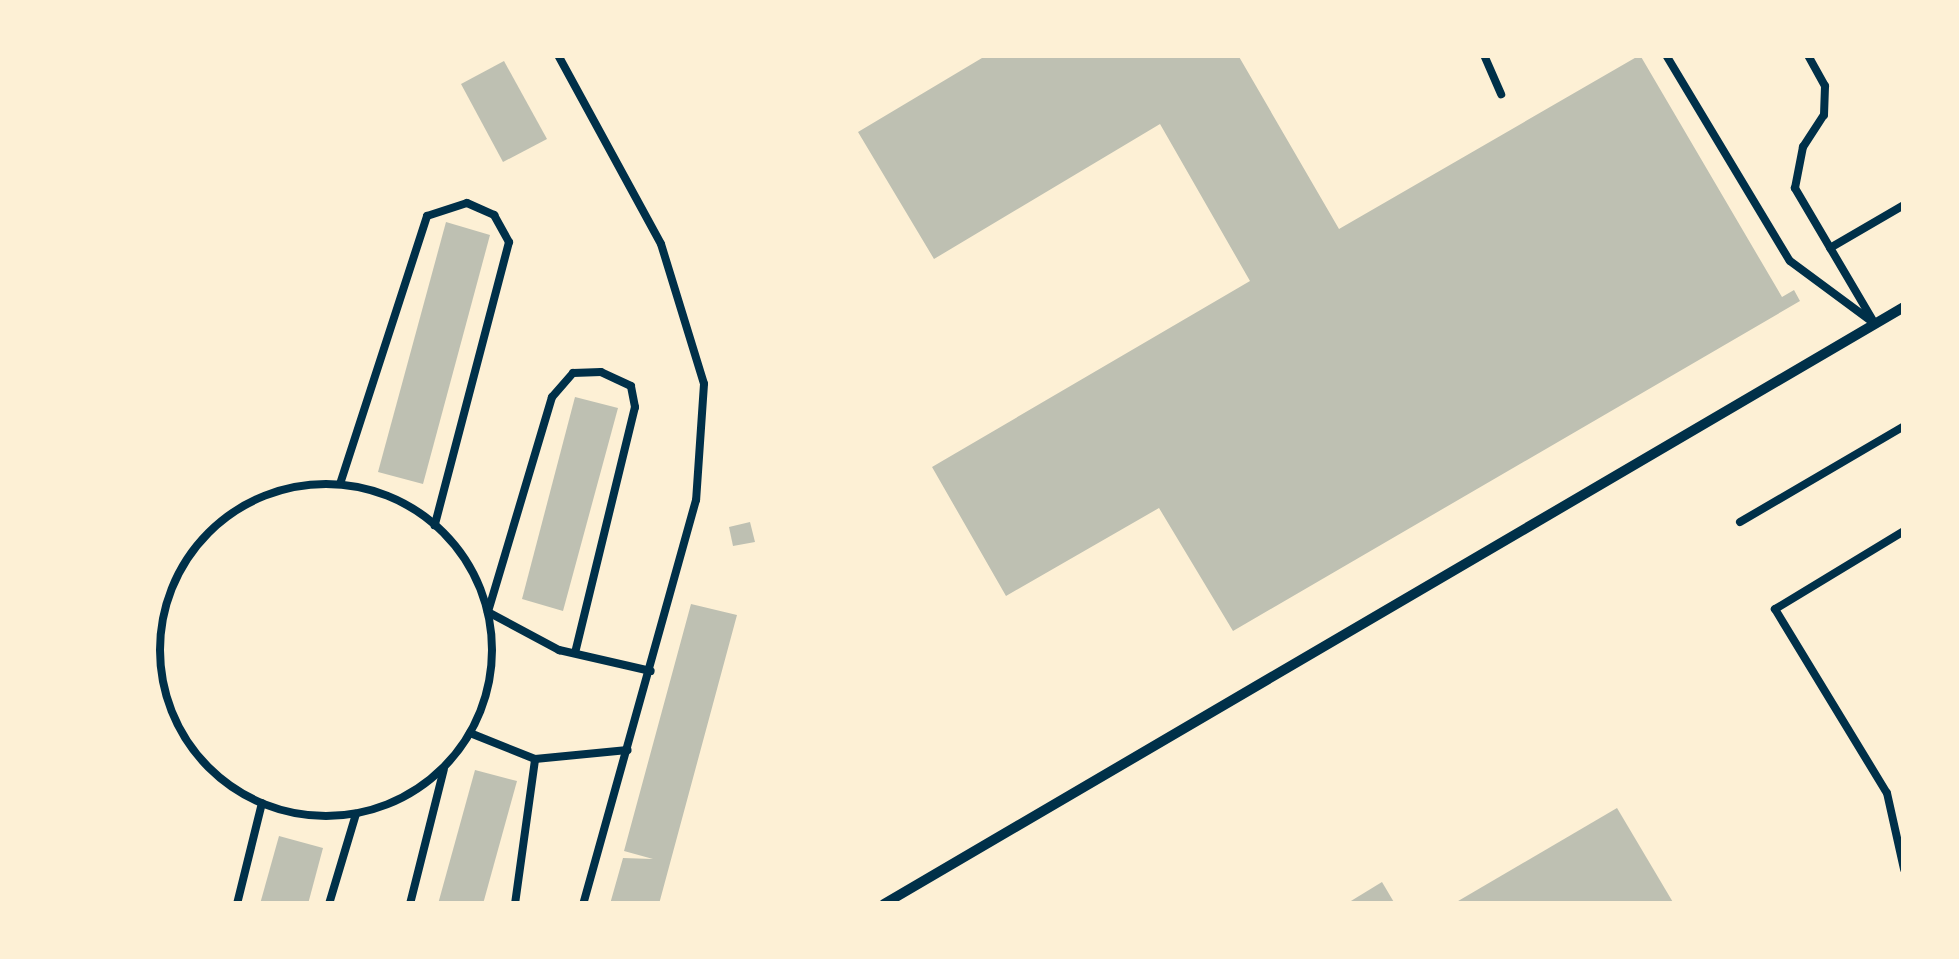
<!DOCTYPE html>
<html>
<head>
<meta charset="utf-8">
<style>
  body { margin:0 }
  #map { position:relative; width:1959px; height:959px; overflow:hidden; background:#fdf0d5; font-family:"Alegreya Sans",sans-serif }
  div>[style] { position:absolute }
  .building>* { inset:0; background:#bec0b2 }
  .service>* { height:8px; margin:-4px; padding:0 4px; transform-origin:4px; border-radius:4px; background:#003049 }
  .service>.ring { margin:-4px; padding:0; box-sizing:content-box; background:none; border:8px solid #003049; border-radius:50% }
  .minor>* { height:10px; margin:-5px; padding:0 5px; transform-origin:5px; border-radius:5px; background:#003049 }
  span { translate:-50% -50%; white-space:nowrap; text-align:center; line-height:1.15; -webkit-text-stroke:10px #fdf0d5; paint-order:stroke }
  .frame { position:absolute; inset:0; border:58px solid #fdf0d5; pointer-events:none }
</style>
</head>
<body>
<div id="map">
  <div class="building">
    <i style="clip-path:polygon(987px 55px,1238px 55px,1339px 229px,1640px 55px,1782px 297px,1794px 290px,1800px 301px,1233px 631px,1159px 508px,1006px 596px,932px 467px,1250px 281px,1160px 124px,934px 259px,858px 132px)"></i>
    <i style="clip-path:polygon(504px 61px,547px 139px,503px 162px,461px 84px)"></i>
    <i style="clip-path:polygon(446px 222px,490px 235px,423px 484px,378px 472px)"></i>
    <i style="clip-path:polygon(575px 397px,618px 408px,563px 611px,522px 599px)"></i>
    <i style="clip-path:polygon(750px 522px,755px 542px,733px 546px,729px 527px)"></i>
    <i style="clip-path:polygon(691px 604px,737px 615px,659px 904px,610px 904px,623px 858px,653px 859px,624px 851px)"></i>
    <i style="clip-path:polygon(475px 770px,517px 781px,483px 904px,438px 904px)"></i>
    <i style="clip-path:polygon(1617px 808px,1674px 904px,1453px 904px)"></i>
    <i style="clip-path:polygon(279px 836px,323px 848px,308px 904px,260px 904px)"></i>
    <i style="clip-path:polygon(1382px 882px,1395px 904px,1346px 904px)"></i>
  </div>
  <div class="service">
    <i style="left:558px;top:55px;width:215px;rotate:61.4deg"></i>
    <i style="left:661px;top:244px;width:146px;rotate:72.9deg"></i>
    <i style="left:704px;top:384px;width:116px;rotate:93.9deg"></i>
    <i style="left:696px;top:500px;width:420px;rotate:105.6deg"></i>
    <i style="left:1484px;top:55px;width:43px;rotate:66.4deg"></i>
    <i style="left:1666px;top:55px;width:240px;rotate:59deg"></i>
    <i style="left:1790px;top:261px;width:106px;rotate:36.5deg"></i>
    <i style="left:1875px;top:324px;width:158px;rotate:-120.5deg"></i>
    <i style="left:1795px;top:188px;width:42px;rotate:-79deg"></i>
    <i style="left:1803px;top:147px;width:38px;rotate:-57deg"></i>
    <i style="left:1824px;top:115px;width:29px;rotate:-88deg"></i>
    <i style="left:1825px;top:86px;width:35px;rotate:-119deg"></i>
    <i style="left:1830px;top:248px;width:86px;rotate:-30.2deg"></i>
    <i class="ring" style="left:160px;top:484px;width:324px;height:324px"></i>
    <i style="left:340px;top:484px;width:282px;rotate:-72deg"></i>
    <i style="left:427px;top:216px;width:42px;rotate:-18deg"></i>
    <i style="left:467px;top:203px;width:30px;rotate:24deg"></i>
    <i style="left:494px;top:215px;width:31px;rotate:61deg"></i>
    <i style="left:509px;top:242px;width:293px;rotate:104.7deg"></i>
    <i style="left:1740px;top:522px;width:190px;rotate:-30.3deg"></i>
    <i style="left:1904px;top:531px;width:151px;rotate:148.8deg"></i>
    <i style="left:1775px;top:609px;width:215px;rotate:58.7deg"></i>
    <i style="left:1887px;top:793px;width:78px;rotate:77.4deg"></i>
    <i style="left:575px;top:653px;width:253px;rotate:-76.3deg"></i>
    <i style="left:635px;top:407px;width:21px;rotate:-101deg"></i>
    <i style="left:631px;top:386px;width:33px;rotate:-155deg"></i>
    <i style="left:601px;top:372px;width:28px;rotate:178deg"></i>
    <i style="left:573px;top:373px;width:32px;rotate:131deg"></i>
    <i style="left:552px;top:397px;width:224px;rotate:106.6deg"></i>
    <i style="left:488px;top:612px;width:81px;rotate:28.2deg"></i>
    <i style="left:559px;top:650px;width:94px;rotate:12.9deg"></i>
    <i style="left:470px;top:733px;width:70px;rotate:21.8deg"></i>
    <i style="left:535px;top:759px;width:93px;rotate:-5.5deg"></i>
    <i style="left:237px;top:904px;width:104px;rotate:-76.1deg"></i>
    <i style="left:329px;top:904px;width:94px;rotate:-73.3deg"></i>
    <i style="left:410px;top:904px;width:139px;rotate:-75.9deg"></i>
    <i style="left:515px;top:904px;width:146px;rotate:-82.1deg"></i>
  </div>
  <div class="minor">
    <i style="left:884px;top:904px;width:1182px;rotate:-30.34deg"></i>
  </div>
  <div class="frame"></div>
</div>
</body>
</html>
